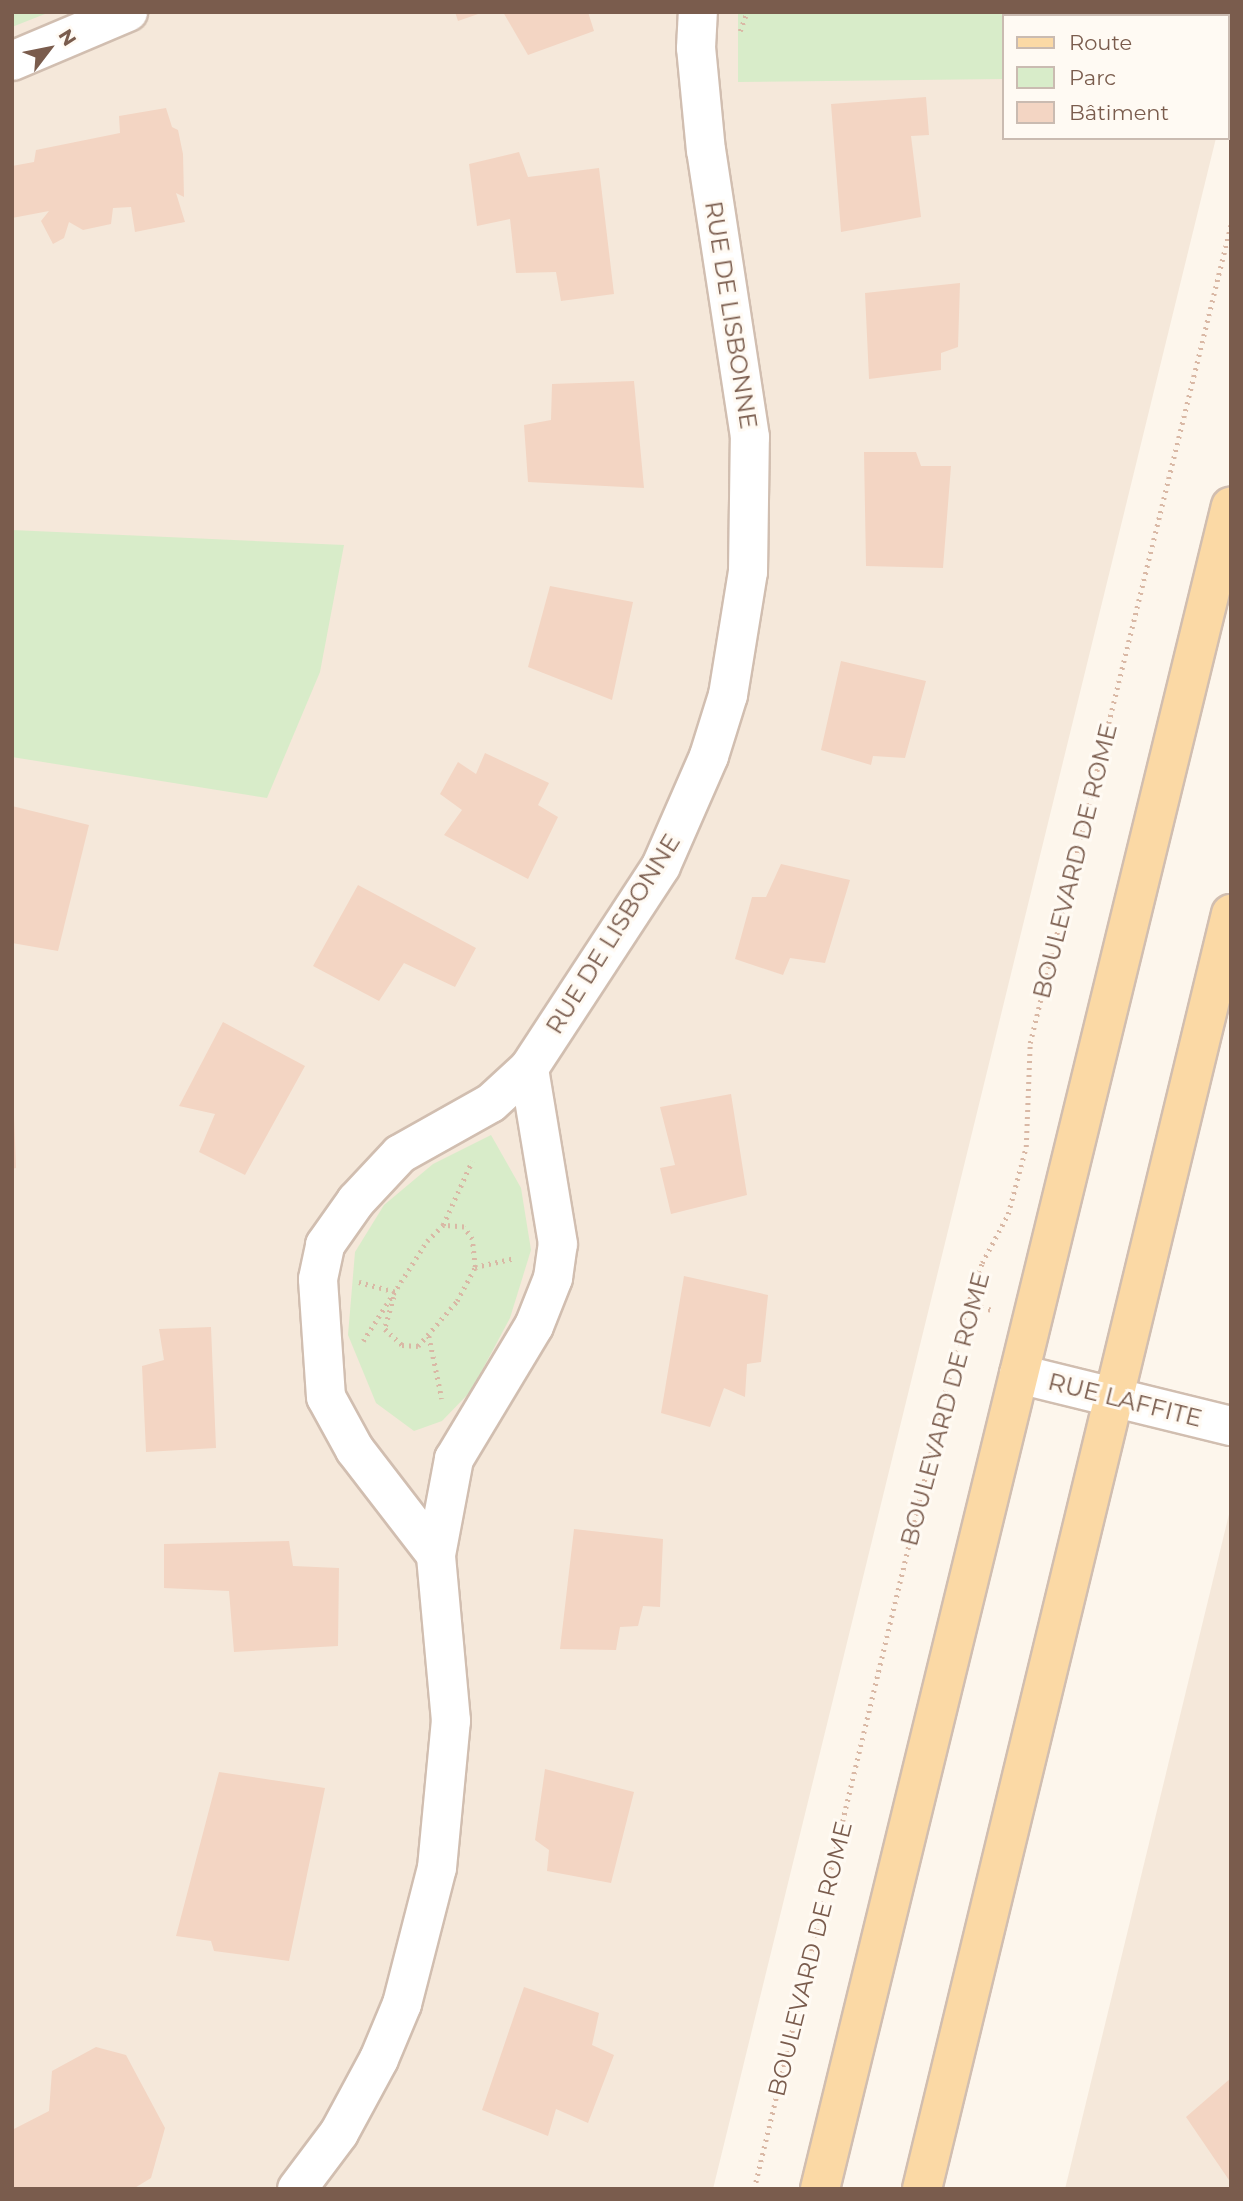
<!DOCTYPE html>
<html>
<head>
<meta charset="utf-8">
<style>
  body { margin:0 }
  #map { position:relative; width:1243px; height:2201px; overflow:hidden; background:#fdf6ec; font-family:Montserrat,sans-serif }
  div>[style] { position:absolute }
  .residential>* { inset:0; background:#f5e8da }
  .green>* { inset:0; background:#d8ecc9 }
  .building>* { inset:0; background:#f3d5c3 }
  .path>* { height:4.5px; margin-top:-2.25px; transform-origin:0; background:repeating-linear-gradient(90deg,#d9b8a5 0 2px,transparent 0 7px) }
  .roads { filter:drop-shadow(2px 0 #d1beb0) drop-shadow(-2px 0 #d1beb0) drop-shadow(0 2px #d1beb0) drop-shadow(0 -2px #d1beb0) }
  .minor>* { height:38px; margin:-19px; padding:0 19px; transform-origin:19px; border-radius:19px; background:#fff }
  .major>* { height:38px; margin:-19px; padding:0 19px; transform-origin:19px; border-radius:19px; background:#fbd9a5 }
  span { translate:-50% -50%; white-space:nowrap; text-align:center; line-height:1.15; -webkit-text-stroke:6px #fffaf3; paint-order:stroke }
  .street-label { font-size:24px; color:#7a5c4d }
  .frame { position:absolute; inset:0; border:14px solid #7a5c4d; pointer-events:none }
  .legend { position:absolute; left:1002px; top:14px; width:228px; height:126px; box-sizing:border-box; background:#fffaf3; border:2px solid #cabbb1; margin:0; padding:9px 12px; list-style:none; font-size:21px; color:#7a5c4d }
  .legend li { display:flex; align-items:center; gap:14px; height:35px }
  .legend b { width:35px; border:2px solid #cabbb1 }
  .north { position:absolute; left:14px; top:14px; width:70px; height:70px; -webkit-text-stroke:5px #fffaf3; paint-order:stroke; rotate:58deg; font-size:19px; font-weight:700; line-height:28px; text-align:center; color:#7a5c4d }
  .north::after { content:''; display:block; margin:auto; width:24px; height:32px; background:#7a5c4d; clip-path:polygon(50% 0,100% 100%,50% 72%,0 100%) }
</style>
</head>
<body>
<div id="map">
  <div class="residential">
    <i style="clip-path:polygon(12px 12px,1231px 12px,1227px 91px,1227px 16px,1003px 16px,1003px 138px,1216px 138px,713px 2189px,12px 2189px)"></i>
    <i style="clip-path:polygon(1231px 1506px,1231px 2189px,1065px 2189px)"></i>
  </div>
  <div class="green">
    <i style="clip-path:polygon(12px 12px,50px 12px,12px 27px)"></i>
    <i style="clip-path:polygon(738px 12px,1231px 12px,1231px 76px,1227px 16px,1003px 16px,1003px 79px,738px 82px)"></i>
    <i style="clip-path:polygon(12px 530px,344px 545px,320px 672px,267px 798px,12px 757px)"></i>
    <i style="clip-path:polygon(491px 1135px,521px 1188px,531px 1250px,510px 1318px,471px 1391px,442px 1421px,414px 1431px,376px 1403px,348px 1335px,355px 1252px,384px 1205px,433px 1164px)"></i>
  </div>
  <div class="building">
    <i style="clip-path:polygon(455px 12px,481px 12px,481px 13px,458px 21px)"></i>
    <i style="clip-path:polygon(503px 12px,588px 12px,594px 31px,528px 55px)"></i>
    <i style="clip-path:polygon(926px 97px,929px 135px,911px 136px,921px 217px,841px 232px,831px 104px)"></i>
    <i style="clip-path:polygon(166px 108px,172px 127px,178px 130px,183px 154px,184px 197px,176px 193px,185px 222px,135px 232px,131px 207px,113px 208px,111px 224px,83px 230px,69px 222px,64px 238px,53px 244px,41px 221px,49px 211px,12px 218px,12px 166px,34px 162px,36px 150px,120px 133px,119px 116px)"></i>
    <i style="clip-path:polygon(519px 152px,528px 177px,599px 168px,614px 294px,561px 301px,556px 272px,516px 273px,510px 219px,477px 226px,469px 164px)"></i>
    <i style="clip-path:polygon(960px 283px,958px 347px,941px 353px,941px 370px,869px 379px,865px 293px)"></i>
    <i style="clip-path:polygon(634px 381px,644px 488px,528px 482px,524px 425px,551px 420px,552px 384px)"></i>
    <i style="clip-path:polygon(864px 452px,916px 452px,921px 466px,951px 466px,943px 568px,866px 566px)"></i>
    <i style="clip-path:polygon(550px 586px,633px 602px,612px 700px,528px 667px)"></i>
    <i style="clip-path:polygon(841px 661px,926px 681px,905px 758px,873px 756px,871px 765px,821px 750px)"></i>
    <i style="clip-path:polygon(485px 753px,549px 783px,538px 805px,558px 817px,528px 879px,444px 835px,462px 810px,440px 794px,458px 762px,476px 774px)"></i>
    <i style="clip-path:polygon(12px 806px,89px 825px,58px 951px,12px 943px)"></i>
    <i style="clip-path:polygon(781px 864px,850px 880px,825px 963px,790px 958px,783px 975px,735px 959px,752px 897px,766px 897px)"></i>
    <i style="clip-path:polygon(358px 885px,476px 948px,455px 987px,404px 963px,379px 1001px,313px 966px)"></i>
    <i style="clip-path:polygon(223px 1022px,305px 1066px,245px 1175px,199px 1152px,215px 1114px,179px 1106px)"></i>
    <i style="clip-path:polygon(12px 1064px,16px 1168px,12px 1169px)"></i>
    <i style="clip-path:polygon(731px 1094px,747px 1195px,671px 1214px,660px 1168px,675px 1165px,660px 1107px)"></i>
    <i style="clip-path:polygon(684px 1276px,768px 1295px,761px 1362px,747px 1364px,745px 1397px,724px 1388px,710px 1427px,661px 1413px)"></i>
    <i style="clip-path:polygon(211px 1327px,216px 1448px,146px 1452px,142px 1366px,164px 1360px,159px 1329px)"></i>
    <i style="clip-path:polygon(574px 1529px,663px 1539px,660px 1607px,643px 1606px,638px 1626px,620px 1627px,616px 1650px,560px 1649px)"></i>
    <i style="clip-path:polygon(289px 1541px,293px 1566px,339px 1568px,338px 1646px,234px 1652px,229px 1591px,164px 1588px,164px 1544px)"></i>
    <i style="clip-path:polygon(545px 1769px,634px 1792px,611px 1883px,547px 1871px,549px 1850px,535px 1840px)"></i>
    <i style="clip-path:polygon(219px 1772px,325px 1788px,289px 1961px,214px 1951px,211px 1941px,176px 1936px)"></i>
    <i style="clip-path:polygon(524px 1987px,599px 2013px,592px 2045px,614px 2055px,588px 2123px,556px 2109px,548px 2136px,482px 2110px)"></i>
    <i style="clip-path:polygon(96px 2047px,126px 2055px,165px 2128px,151px 2178px,133px 2189px,12px 2189px,12px 2130px,49px 2111px,52px 2071px)"></i>
    <i style="clip-path:polygon(1231px 2078px,1231px 2183px,1186px 2117px)"></i>
  </div>
  <div class="path">
    <i style="left:740px;top:31px;width:20px;rotate:-70deg"></i>
    <i style="left:475px;top:1267px;width:41px;rotate:-12.7deg"></i>
    <i style="left:359px;top:1282px;width:38px;rotate:15deg"></i>
    <i style="left:394px;top:1297px;width:33px;rotate:106deg"></i>
    <i style="left:385px;top:1329px;width:23px;rotate:43deg"></i>
    <i style="left:402px;top:1345px;width:16px;rotate:4deg"></i>
    <i style="left:418px;top:1346px;width:60px;rotate:-49.1deg"></i>
    <i style="left:457px;top:1301px;width:38px;rotate:-62deg"></i>
    <i style="left:475px;top:1267px;width:28px;rotate:-96deg"></i>
    <i style="left:472px;top:1239px;width:14px;rotate:-124deg"></i>
    <i style="left:464px;top:1227px;width:21px;rotate:-175deg"></i>
    <i style="left:968px;top:1304px;width:25px;rotate:14deg"></i>
    <i style="left:429px;top:1336px;width:64px;rotate:78.3deg"></i>
    <i style="left:363px;top:1341px;width:119px;rotate:-57.4deg"></i>
    <i style="left:427px;top:1241px;width:23px;rotate:-45deg"></i>
    <i style="left:443px;top:1225px;width:70px;rotate:-65.6deg"></i>
    <i style="left:754px;top:2189px;width:895px;rotate:-76.49deg"></i>
    <i style="left:963px;top:1319px;width:59px;rotate:-71.3deg"></i>
    <i style="left:982px;top:1263px;width:55px;rotate:-62deg"></i>
    <i style="left:1008px;top:1214px;width:69px;rotate:-75deg"></i>
    <i style="left:1026px;top:1147px;width:104px;rotate:-87.8deg"></i>
    <i style="left:1030px;top:1043px;width:843px;rotate:-76.21deg"></i>
  </div>
  <div class="roads">
    <div class="minor">
      <i style="left:1227px;top:49px;width:4px;rotate:-14deg"></i>
      <i style="left:12px;top:61px;width:126px;rotate:-22.9deg"></i>
      <i style="left:1019px;top:1374px;width:218px;rotate:13.8deg"></i>
      <i style="left:436px;top:1555px;width:133px;rotate:-127.6deg"></i>
      <i style="left:355px;top:1450px;width:60px;rotate:-118.7deg"></i>
      <i style="left:326px;top:1397px;width:118px;rotate:-93.9deg"></i>
      <i style="left:318px;top:1279px;width:35px;rotate:-78deg"></i>
      <i style="left:325px;top:1245px;width:54px;rotate:-54.8deg"></i>
      <i style="left:356px;top:1201px;width:64px;rotate:-46.9deg"></i>
      <i style="left:400px;top:1154px;width:104px;rotate:-29.3deg"></i>
      <i style="left:491px;top:1103px;width:52px;rotate:-42.6deg"></i>
      <i style="left:529px;top:1068px;width:241px;rotate:-56.8deg"></i>
      <i style="left:661px;top:866px;width:120px;rotate:-66.4deg"></i>
      <i style="left:709px;top:756px;width:64px;rotate:-72.7deg"></i>
      <i style="left:728px;top:695px;width:125px;rotate:-80.8deg"></i>
      <i style="left:748px;top:572px;width:135px;rotate:-89.2deg"></i>
      <i style="left:750px;top:437px;width:289px;rotate:-98.7deg"></i>
      <i style="left:706px;top:151px;width:103px;rotate:-95.5deg"></i>
      <i style="left:696px;top:48px;width:36px;rotate:-87deg"></i>
      <i style="left:297px;top:2189px;width:70px;rotate:-53.1deg"></i>
      <i style="left:339px;top:2133px;width:84px;rotate:-61.6deg"></i>
      <i style="left:379px;top:2059px;width:60px;rotate:-67.3deg"></i>
      <i style="left:402px;top:2004px;width:140px;rotate:-75.6deg"></i>
      <i style="left:437px;top:1868px;width:148px;rotate:-84.6deg"></i>
      <i style="left:451px;top:1721px;width:167px;rotate:-95.2deg"></i>
      <i style="left:436px;top:1555px;width:98px;rotate:-79.4deg"></i>
      <i style="left:454px;top:1459px;width:155px;rotate:-59deg"></i>
      <i style="left:534px;top:1326px;width:52px;rotate:-68.4deg"></i>
      <i style="left:553px;top:1278px;width:34px;rotate:-82deg"></i>
      <i style="left:558px;top:1244px;width:178px;rotate:-99.4deg"></i>
    </div>
    <div class="major">
      <i style="left:820px;top:2189px;width:1732px;rotate:-76.28deg"></i>
      <i style="left:922px;top:2189px;width:1312px;rotate:-76.38deg"></i>
    </div>
  </div>
  <div class="street-label">
    <span style="left:731px;top:315px;rotate:81deg">RUE DE LISBONNE</span>
    <span style="left:1075px;top:861px;rotate:-76deg">BOULEVARD DE ROME</span>
    <span style="left:613px;top:934px;rotate:-58deg">RUE DE LISBONNE</span>
    <span style="left:1125px;top:1400px;rotate:14deg">RUE LAFFITE</span>
    <span style="left:945px;top:1409px;rotate:-75deg">BOULEVARD DE ROME</span>
    <span style="left:810px;top:1959px;rotate:-76deg">BOULEVARD DE ROME</span>
  </div>
  <div class="frame"></div>
  <ul class="legend">
  <li><b style="height:9px;background:#fbd9a5"></b>Route</li>
  <li><b style="height:19px;background:#d8ecc9"></b>Parc</li>
  <li><b style="height:19px;background:#f3d5c3"></b>Bâtiment</li>
  </ul>
  <div class="north">N</div>
</div>
</body>
</html>
